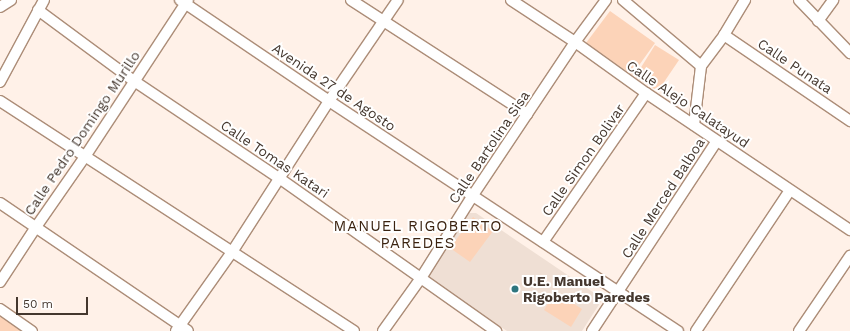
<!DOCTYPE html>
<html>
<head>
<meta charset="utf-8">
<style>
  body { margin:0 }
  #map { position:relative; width:850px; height:331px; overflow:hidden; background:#fff1e8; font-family:"Work Sans",sans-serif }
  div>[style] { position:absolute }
  .built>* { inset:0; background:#efdfd4 }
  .green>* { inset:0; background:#fcd3b8 }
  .roads { filter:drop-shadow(1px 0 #ac8d78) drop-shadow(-1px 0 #ac8d78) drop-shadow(0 1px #ac8d78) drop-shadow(0 -1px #ac8d78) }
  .minor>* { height:10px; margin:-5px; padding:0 5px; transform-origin:5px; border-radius:5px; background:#fff }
  .dots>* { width:11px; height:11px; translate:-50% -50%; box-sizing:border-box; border:2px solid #fff; border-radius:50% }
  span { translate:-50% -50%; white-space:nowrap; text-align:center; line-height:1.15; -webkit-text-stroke:4px #fff; paint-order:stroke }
  .street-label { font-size:14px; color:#44372e }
  .poi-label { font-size:14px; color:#44372e; font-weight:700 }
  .left { translate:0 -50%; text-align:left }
  .neighbourhood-label { font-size:15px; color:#3b2310; letter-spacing:1px }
  .scale { position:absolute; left:16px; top:297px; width:72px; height:18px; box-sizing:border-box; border:2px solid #44372e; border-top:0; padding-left:5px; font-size:12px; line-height:14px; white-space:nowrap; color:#44372e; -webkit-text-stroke:3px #fff; paint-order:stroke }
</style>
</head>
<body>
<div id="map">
  <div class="built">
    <i style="clip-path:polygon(469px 213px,476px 213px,600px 297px,602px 300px,582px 331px,507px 331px,428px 279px,428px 275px)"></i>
  </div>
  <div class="green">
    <i style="clip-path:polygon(610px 11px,655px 43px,632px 75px,586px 43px)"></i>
    <i style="clip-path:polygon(655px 45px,679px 60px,658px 91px,635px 77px)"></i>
    <i style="clip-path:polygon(473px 217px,493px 231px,470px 262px,450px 248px)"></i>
    <i style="clip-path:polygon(555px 292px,582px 309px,571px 327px,544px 310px)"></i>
    <i style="clip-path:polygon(0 314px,25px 331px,0 331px)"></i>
  </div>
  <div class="roads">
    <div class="minor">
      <i style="left:180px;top:0;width:180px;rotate:34.1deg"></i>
      <i style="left:329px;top:101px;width:418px;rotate:33.4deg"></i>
      <i style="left:351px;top:0;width:210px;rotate:32.9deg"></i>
      <i style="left:511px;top:0;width:77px;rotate:33.3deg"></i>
      <i style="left:575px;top:42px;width:87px;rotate:35.7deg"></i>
      <i style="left:646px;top:93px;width:246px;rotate:33.9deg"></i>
      <i style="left:623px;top:0;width:102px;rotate:40.2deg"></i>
      <i style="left:799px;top:0;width:74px;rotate:46.1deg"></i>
      <i style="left:0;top:7px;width:13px;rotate:-32deg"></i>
      <i style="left:38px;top:10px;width:119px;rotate:36.5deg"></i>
      <i style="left:134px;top:81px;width:174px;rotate:33.8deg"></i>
      <i style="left:279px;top:178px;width:266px;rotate:35.2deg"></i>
      <i style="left:818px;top:21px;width:26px;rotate:-54deg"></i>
      <i style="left:724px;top:35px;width:153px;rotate:34.3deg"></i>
      <i style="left:0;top:82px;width:93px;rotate:-61.8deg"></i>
      <i style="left:0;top:101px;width:422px;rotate:33deg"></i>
      <i style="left:694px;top:125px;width:59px;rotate:-83.2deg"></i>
      <i style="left:701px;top:66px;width:39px;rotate:-53deg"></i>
      <i style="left:724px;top:35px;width:41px;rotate:-59deg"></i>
      <i style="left:0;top:203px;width:227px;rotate:34.2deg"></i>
      <i style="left:543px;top:242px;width:181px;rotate:-55.3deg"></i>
      <i style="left:0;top:282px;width:66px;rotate:-56.8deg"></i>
      <i style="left:36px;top:227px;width:88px;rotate:-55.2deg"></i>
      <i style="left:86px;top:155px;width:186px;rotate:-56.7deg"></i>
      <i style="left:0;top:309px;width:39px;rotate:35deg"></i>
      <i style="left:176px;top:331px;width:97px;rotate:-54.7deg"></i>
      <i style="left:232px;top:252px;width:179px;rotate:-57.3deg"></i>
      <i style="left:329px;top:101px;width:122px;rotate:-55.7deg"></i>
      <i style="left:383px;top:331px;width:65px;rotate:-54.4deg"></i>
      <i style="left:421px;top:278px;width:98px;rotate:-57.9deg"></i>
      <i style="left:473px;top:195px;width:184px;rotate:-56.3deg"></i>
      <i style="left:575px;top:42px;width:52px;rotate:-53.6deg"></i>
      <i style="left:592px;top:331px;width:227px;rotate:-56.7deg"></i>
      <i style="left:696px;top:331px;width:169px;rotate:-56.3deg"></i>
      <i style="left:799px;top:331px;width:91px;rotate:-55.8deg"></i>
    </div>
  </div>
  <div class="dots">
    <i style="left:515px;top:289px;background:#2e767f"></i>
  </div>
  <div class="street-label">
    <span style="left:795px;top:66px;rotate:34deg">Calle Punata</span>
    <span style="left:334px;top:87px;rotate:34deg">Avenida 27 de Agosto</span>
    <span style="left:688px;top:104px;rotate:34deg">Calle Alejo Calatayud</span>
    <span style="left:82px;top:133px;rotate:-56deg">Calle Pedro Domingo Murillo</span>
    <span style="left:489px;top:147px;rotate:-56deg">Calle Bartolina Sisa</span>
    <span style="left:275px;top:159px;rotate:34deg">Calle Tomas Katari</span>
    <span style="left:583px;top:160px;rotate:-55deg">Calle Simon Bolivar</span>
    <span style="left:663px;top:198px;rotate:-57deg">Calle Merced Balboa</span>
  </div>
  <div class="poi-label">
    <span class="left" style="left:523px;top:289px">U.E. Manuel<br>Rigoberto Paredes</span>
  </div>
  <div class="neighbourhood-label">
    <span style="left:418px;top:235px">MANUEL RIGOBERTO<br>PAREDES</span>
  </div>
  <div class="scale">50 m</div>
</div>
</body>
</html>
